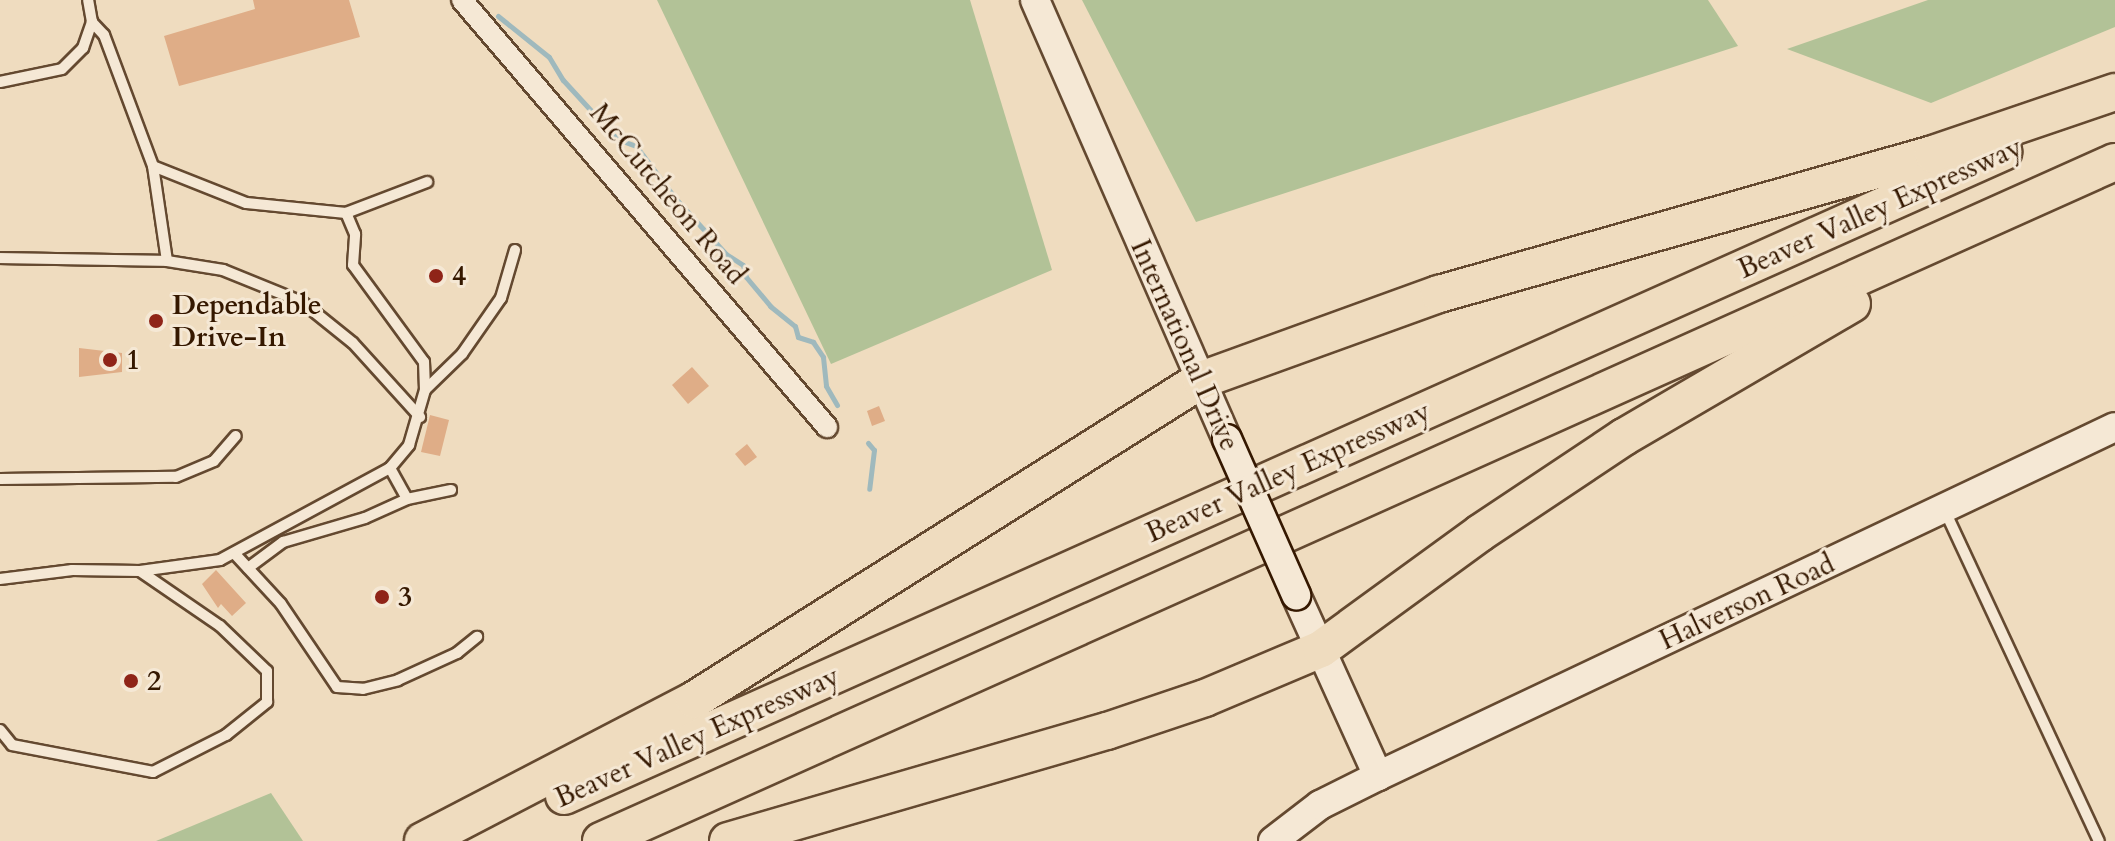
<!DOCTYPE html>
<html>
<head>
<meta charset="utf-8">
<style>
  body { margin:0 }
  #map { position:relative; width:2115px; height:841px; overflow:hidden; background:#efdcbf; font-family:Cardo,serif }
  div>[style] { position:absolute }
  .green>* { inset:0; background:#b2c297 }
  .stream>* { height:5px; margin:-2.5px; padding:0 2.5px; transform-origin:2.5px; border-radius:2.5px; background:#9fb9bd }
  .building>* { inset:0; background:#dfad87 }
  .roads { filter:drop-shadow(2px 0 #644930) drop-shadow(-2px 0 #644930) drop-shadow(0 2px #644930) drop-shadow(0 -2px #644930) }
  .lane>* { height:10px; margin:-5px; padding:0 5px; transform-origin:5px; border-radius:5px; background:#f5e8d5 }
  .street>* { height:20px; margin:-10px; padding:0 10px; transform-origin:10px; border-radius:10px; background:#f5e8d5 }
  .secondary>* { height:28px; margin:-14px; padding:0 14px; transform-origin:14px; border-radius:14px; background:#f5e8d5 }
  .highway>* { height:36px; margin:-18px; padding:0 18px; transform-origin:18px; border-radius:18px; background:#efdcbf }
  .bridges { filter:drop-shadow(2px 0 #351800) drop-shadow(-2px 0 #351800) drop-shadow(0 2px #351800) drop-shadow(0 -2px #351800) }
  .secondary-bridge>* { height:28px; margin:-14px; padding:0 14px; transform-origin:14px; border-radius:14px; background:#f5e8d5 }
  .dots>* { width:22px; height:22px; translate:-50% -50%; box-sizing:border-box; border:4px solid #f5e8d5; border-radius:50% }
  span { translate:-50% -50%; white-space:nowrap; text-align:center; line-height:1.15; -webkit-text-stroke:6px #f5e8d5; paint-order:stroke }
  .street-label { font-size:28px; color:#351800 }
  .poi-label { font-size:28px; color:#351800; font-weight:700 }
  .left { translate:0 -50%; text-align:left }
</style>
</head>
<body>
<div id="map">
  <div class="green">
    <i style="clip-path:polygon(657px 0,970px 0,1052px 270px,831px 364px)"></i>
    <i style="clip-path:polygon(1082px 0,1708px 0,1738px 46px,1196px 222px)"></i>
    <i style="clip-path:polygon(1928px 0,2115px 0,2115px 27px,1931px 103px,1787px 49px)"></i>
    <i style="clip-path:polygon(271px 793px,303px 841px,156px 841px)"></i>
  </div>
  <div class="stream">
    <i style="left:498px;top:16px;width:65px;rotate:38.8deg"></i>
    <i style="left:549px;top:57px;width:27px;rotate:59deg"></i>
    <i style="left:563px;top:80px;width:80px;rotate:47.5deg"></i>
    <i style="left:617px;top:139px;width:20px;rotate:20deg"></i>
    <i style="left:636px;top:146px;width:65px;rotate:53.1deg"></i>
    <i style="left:675px;top:198px;width:76px;rotate:47.7deg"></i>
    <i style="left:726px;top:254px;width:20px;rotate:33deg"></i>
    <i style="left:743px;top:265px;width:12px;rotate:76deg"></i>
    <i style="left:746px;top:277px;width:38px;rotate:50deg"></i>
    <i style="left:770px;top:306px;width:32px;rotate:39deg"></i>
    <i style="left:795px;top:326px;width:11px;rotate:75deg"></i>
    <i style="left:798px;top:337px;width:16px;rotate:18deg"></i>
    <i style="left:813px;top:342px;width:18px;rotate:56deg"></i>
    <i style="left:823px;top:357px;width:29px;rotate:84deg"></i>
    <i style="left:826px;top:386px;width:22px;rotate:60deg"></i>
    <i style="left:868px;top:443px;width:9px;rotate:49deg"></i>
    <i style="left:874px;top:450px;width:39px;rotate:97deg"></i>
  </div>
  <div class="building">
    <i style="clip-path:polygon(253px 0,349px 0,360px 37px,179px 86px,164px 36px,255px 9px)"></i>
    <i style="clip-path:polygon(79px 348px,122px 353px,122px 372px,79px 377px)"></i>
    <i style="clip-path:polygon(692px 367px,709px 386px,688px 404px,672px 385px)"></i>
    <i style="clip-path:polygon(879px 406px,885px 421px,872px 426px,867px 411px)"></i>
    <i style="clip-path:polygon(430px 415px,449px 420px,440px 456px,421px 452px)"></i>
    <i style="clip-path:polygon(747px 444px,757px 457px,745px 466px,735px 454px)"></i>
    <i style="clip-path:polygon(216px 570px,246px 603px,232px 616px,221px 604px,218px 608px,202px 584px)"></i>
  </div>
  <div class="roads">
    <div class="lane">
      <i style="left:0;top:82px;width:63px;rotate:-11.8deg"></i>
      <i style="left:62px;top:69px;width:30px;rotate:-45deg"></i>
      <i style="left:83px;top:48px;width:28px;rotate:-71deg"></i>
      <i style="left:92px;top:22px;width:22px;rotate:-100deg"></i>
      <i style="left:153px;top:166px;width:96px;rotate:81.6deg"></i>
      <i style="left:167px;top:261px;width:57px;rotate:9.1deg"></i>
      <i style="left:223px;top:270px;width:85px;rotate:22.1deg"></i>
      <i style="left:302px;top:302px;width:65px;rotate:38.8deg"></i>
      <i style="left:353px;top:343px;width:100px;rotate:47.8deg"></i>
      <i style="left:346px;top:213px;width:87px;rotate:-20.9deg"></i>
      <i style="left:0;top:258px;width:167px;rotate:1deg"></i>
      <i style="left:425px;top:390px;width:52px;rotate:-44.2deg"></i>
      <i style="left:462px;top:354px;width:68px;rotate:-55.1deg"></i>
      <i style="left:501px;top:298px;width:50px;rotate:-73.7deg"></i>
      <i style="left:390px;top:468px;width:35px;rotate:61deg"></i>
      <i style="left:0;top:479px;width:176px;rotate:-0.7deg"></i>
      <i style="left:176px;top:477px;width:41px;rotate:-22.8deg"></i>
      <i style="left:214px;top:461px;width:33px;rotate:-49deg"></i>
      <i style="left:1944px;top:509px;width:366px;rotate:65deg"></i>
      <i style="left:234px;top:553px;width:69px;rotate:47.3deg"></i>
      <i style="left:281px;top:604px;width:100px;rotate:56deg"></i>
      <i style="left:337px;top:687px;width:26px;rotate:4deg"></i>
      <i style="left:363px;top:689px;width:36px;rotate:-14deg"></i>
      <i style="left:398px;top:680px;width:65px;rotate:-24.6deg"></i>
      <i style="left:457px;top:653px;width:26px;rotate:-39deg"></i>
      <i style="left:248px;top:568px;width:44px;rotate:-36.6deg"></i>
      <i style="left:283px;top:542px;width:85px;rotate:-16.3deg"></i>
      <i style="left:365px;top:518px;width:46px;rotate:-24.3deg"></i>
      <i style="left:407px;top:499px;width:45px;rotate:-11.6deg"></i>
      <i style="left:0;top:579px;width:73px;rotate:-7.1deg"></i>
      <i style="left:72px;top:570px;width:68px;rotate:0.8deg"></i>
      <i style="left:140px;top:571px;width:81px;rotate:-7.8deg"></i>
      <i style="left:220px;top:560px;width:193px;rotate:-28.4deg"></i>
      <i style="left:390px;top:468px;width:30px;rotate:-50deg"></i>
      <i style="left:409px;top:445px;width:57px;rotate:-73.8deg"></i>
      <i style="left:425px;top:390px;width:28px;rotate:-92deg"></i>
      <i style="left:424px;top:362px;width:120px;rotate:-126.2deg"></i>
      <i style="left:353px;top:265px;width:31px;rotate:-86deg"></i>
      <i style="left:355px;top:234px;width:23px;rotate:-113deg"></i>
      <i style="left:346px;top:213px;width:100px;rotate:-174.3deg"></i>
      <i style="left:246px;top:203px;width:100px;rotate:-158.3deg"></i>
      <i style="left:153px;top:166px;width:140px;rotate:-110.5deg"></i>
      <i style="left:104px;top:35px;width:18px;rotate:-133deg"></i>
      <i style="left:0;top:730px;width:19px;rotate:51deg"></i>
      <i style="left:12px;top:745px;width:144px;rotate:10.8deg"></i>
      <i style="left:153px;top:772px;width:82px;rotate:-26.9deg"></i>
      <i style="left:226px;top:735px;width:53px;rotate:-38.8deg"></i>
      <i style="left:267px;top:702px;width:31px;rotate:-90deg"></i>
      <i style="left:267px;top:671px;width:65px;rotate:-136.2deg"></i>
      <i style="left:220px;top:626px;width:97px;rotate:-145.5deg"></i>
    </div>
    <div class="street">
      <i style="left:462px;top:0;width:562px;rotate:49.48deg"></i>
    </div>
    <div class="secondary">
      <i style="left:1035px;top:0;width:479px;rotate:66.4deg"></i>
      <i style="left:1296px;top:595px;width:199px;rotate:65.6deg"></i>
      <i style="left:1273px;top:841px;width:59px;rotate:-37.5deg"></i>
      <i style="left:1320px;top:805px;width:65px;rotate:-26.6deg"></i>
      <i style="left:1378px;top:776px;width:815px;rotate:-25.34deg"></i>
    </div>
    <div class="highway">
      <i style="left:564px;top:796px;width:1577px;rotate:-24.11deg"></i>
      <i style="left:423px;top:841px;width:305px;rotate:-27.5deg"></i>
      <i style="left:694px;top:700px;width:600px;rotate:-32.26deg"></i>
      <i style="left:1201px;top:380px;width:253px;rotate:-19.9deg"></i>
      <i style="left:1439px;top:294px;width:513px;rotate:-15.82deg"></i>
      <i style="left:1933px;top:154px;width:192px;rotate:-18.8deg"></i>
      <i style="left:601px;top:841px;width:1659px;rotate:-24.16deg"></i>
      <i style="left:728px;top:841px;width:395px;rotate:-16.2deg"></i>
      <i style="left:1107px;top:731px;width:103px;rotate:-18.6deg"></i>
      <i style="left:1205px;top:698px;width:126px;rotate:-22.9deg"></i>
      <i style="left:1321px;top:649px;width:197px;rotate:-36.1deg"></i>
      <i style="left:1480px;top:533px;width:173px;rotate:-33.7deg"></i>
      <i style="left:1624px;top:437px;width:264px;rotate:-30.3deg"></i>
    </div>
  </div>
  <div class="bridges">
    <div class="secondary-bridge">
      <i style="left:1227px;top:439px;width:171px;rotate:66.1deg"></i>
    </div>
  </div>
  <div class="dots">
    <i style="left:436px;top:276px;background:#8f2418"></i>
    <i style="left:156px;top:321px;background:#8f2418"></i>
    <i style="left:110px;top:360px;background:#8f2418"></i>
    <i style="left:382px;top:597px;background:#8f2418"></i>
    <i style="left:131px;top:681px;background:#8f2418"></i>
  </div>
  <div class="street-label">
    <span style="left:668px;top:194px;rotate:50deg">McCutcheon Road</span>
    <span style="left:1880px;top:208px;rotate:-24deg">Beaver Valley Expressway</span>
    <span style="left:1185px;top:345px;rotate:66deg">International Drive</span>
    <span style="left:1288px;top:472px;rotate:-24deg">Beaver Valley Expressway</span>
    <span style="left:1747px;top:602px;rotate:-25deg">Halverson Road</span>
    <span style="left:697px;top:737px;rotate:-24deg">Beaver Valley Expressway</span>
  </div>
  <div class="poi-label">
    <span class="left" style="left:452px;top:276px">4</span>
    <span class="left" style="left:172px;top:321px">Dependable<br>Drive-In</span>
    <span class="left" style="left:126px;top:360px">1</span>
    <span class="left" style="left:398px;top:597px">3</span>
    <span class="left" style="left:147px;top:681px">2</span>
  </div>
</div>
</body>
</html>
